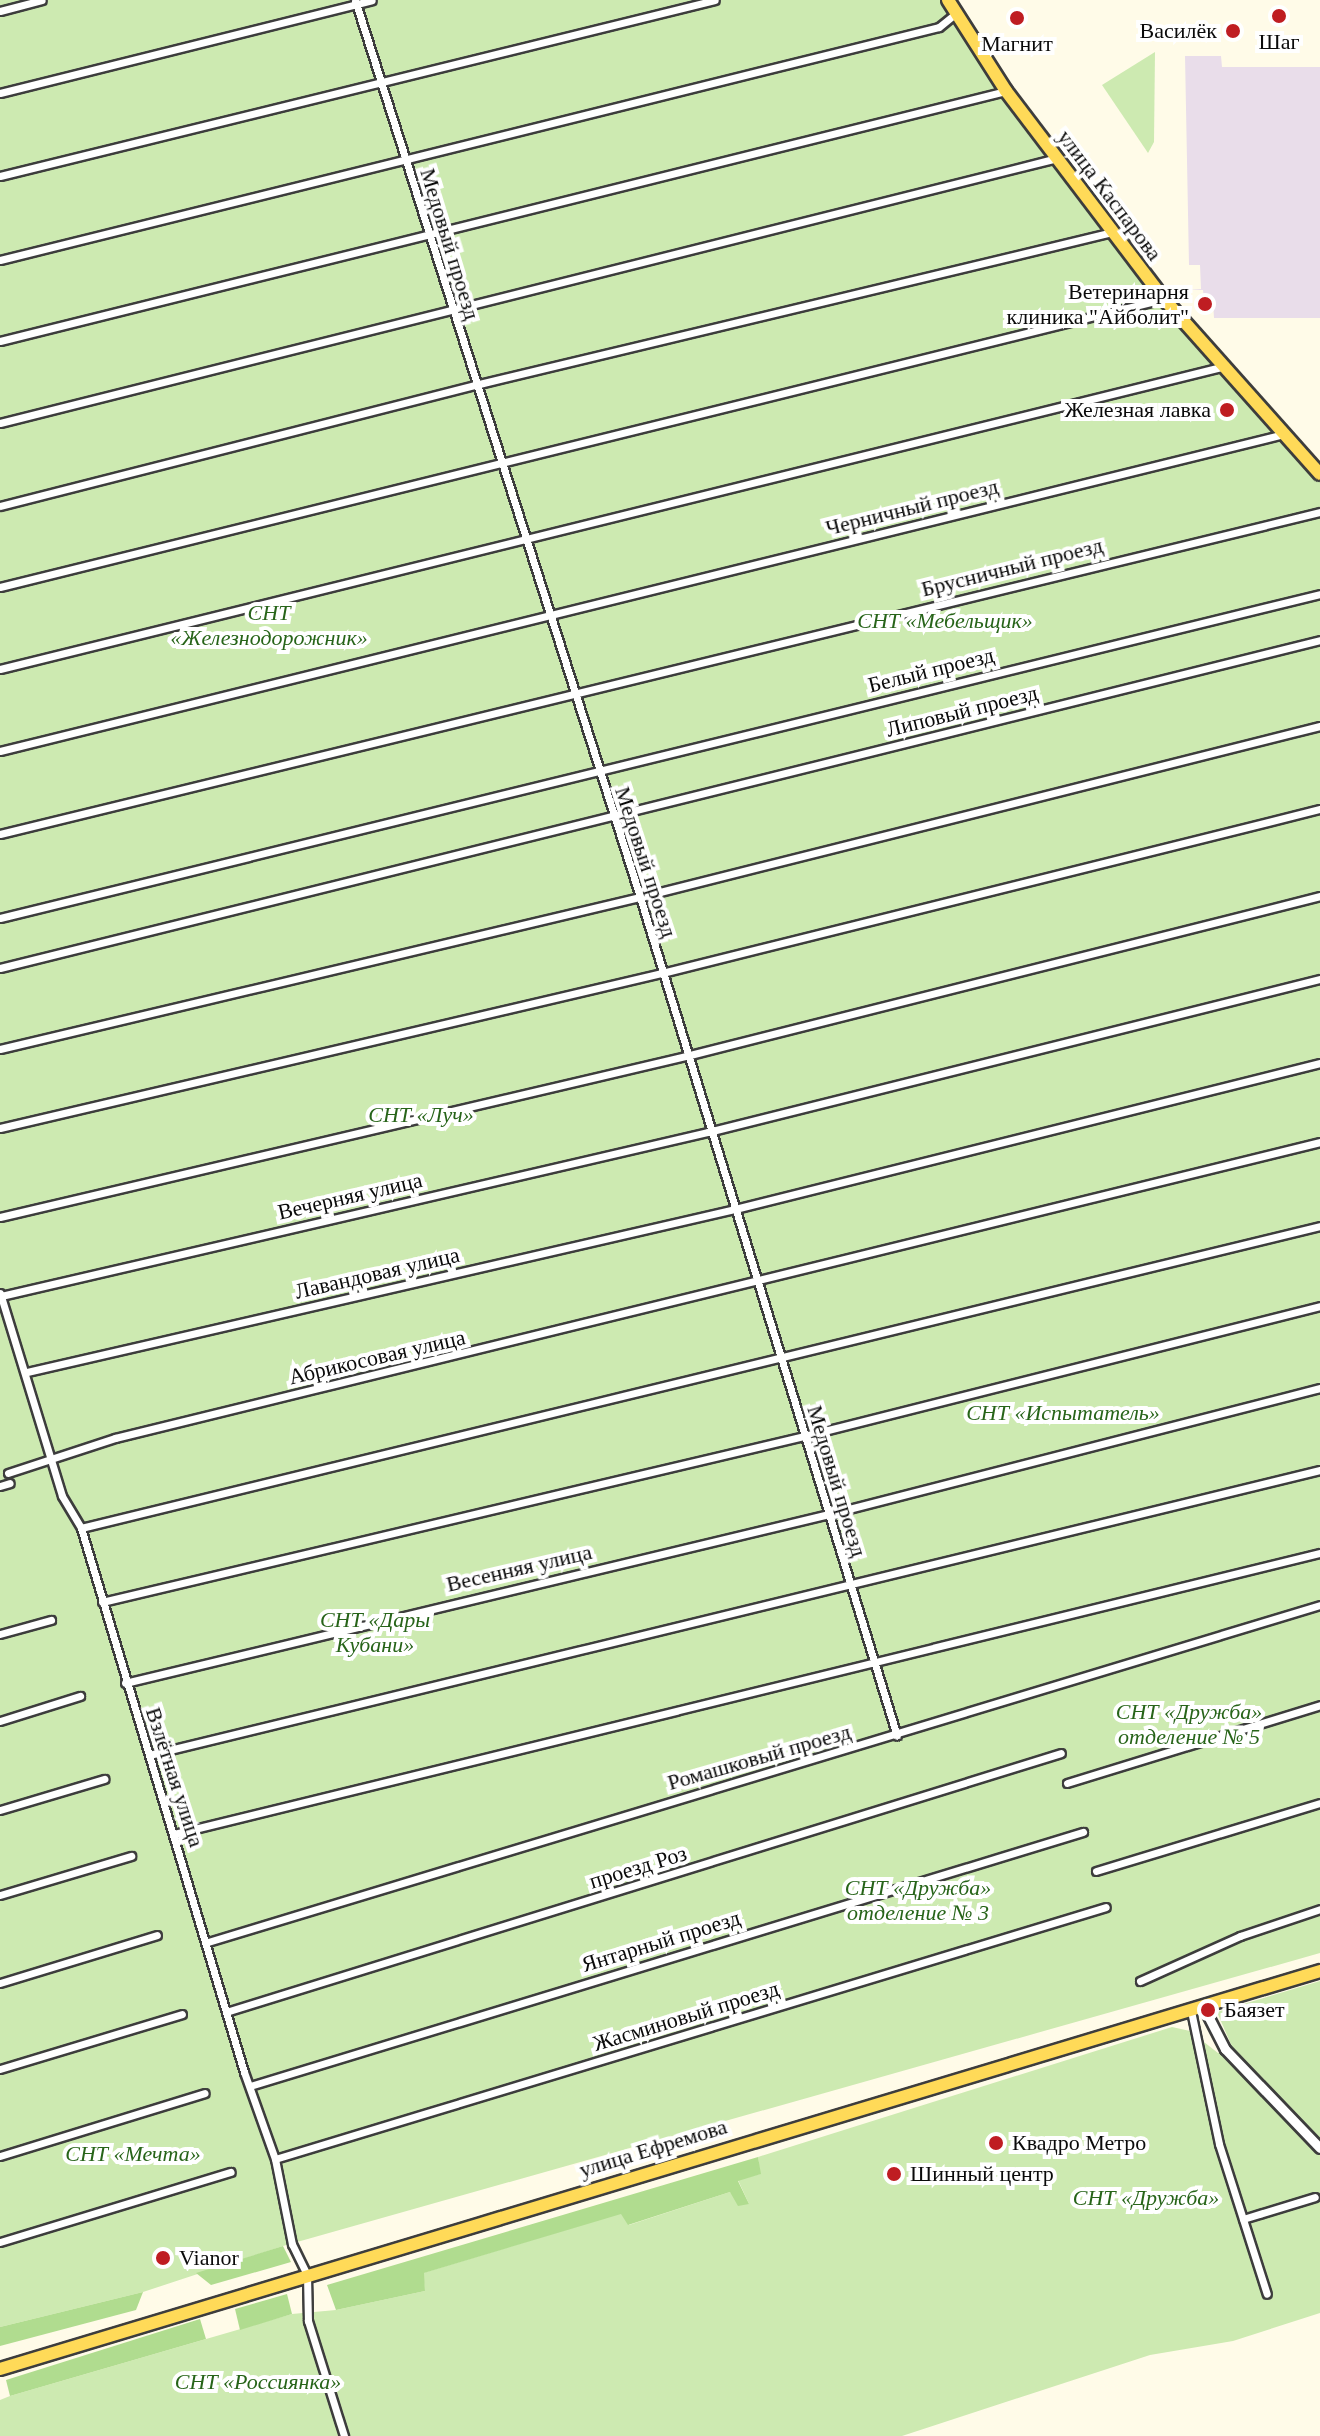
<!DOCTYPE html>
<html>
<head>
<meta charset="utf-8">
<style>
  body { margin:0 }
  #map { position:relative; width:1320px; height:2436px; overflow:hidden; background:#fffbe8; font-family:Georgia,serif }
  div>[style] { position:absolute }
  .industrial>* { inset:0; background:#e9ddea }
  .green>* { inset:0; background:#cdeab1 }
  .forest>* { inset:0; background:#b0dc8f }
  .roads { filter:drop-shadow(2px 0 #3d3d3d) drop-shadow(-2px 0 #3d3d3d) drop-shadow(0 2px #3d3d3d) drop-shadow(0 -2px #3d3d3d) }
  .minor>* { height:7px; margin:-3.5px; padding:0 3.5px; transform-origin:3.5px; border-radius:3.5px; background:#fff }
  .tertiary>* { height:9px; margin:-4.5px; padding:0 4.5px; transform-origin:4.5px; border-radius:4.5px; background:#fff }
  .primary>* { height:12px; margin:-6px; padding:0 6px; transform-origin:6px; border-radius:6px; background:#ffda58 }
  .dots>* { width:22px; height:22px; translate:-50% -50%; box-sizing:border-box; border:4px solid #fff; border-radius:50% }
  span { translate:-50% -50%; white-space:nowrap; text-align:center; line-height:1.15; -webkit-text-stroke:8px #fff; paint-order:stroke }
  .poi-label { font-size:22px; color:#0a0a0a }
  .right { translate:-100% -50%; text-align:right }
  .left { translate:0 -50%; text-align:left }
  .street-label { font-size:22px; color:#0a0a0a }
  .park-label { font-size:22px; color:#276419; font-style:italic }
</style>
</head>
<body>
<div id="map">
  <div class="industrial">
    <i style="clip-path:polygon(1185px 56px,1221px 56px,1222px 67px,1320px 67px,1320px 318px,1214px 318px,1213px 301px,1204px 301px,1203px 290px,1188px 290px,1201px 289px,1200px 265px,1189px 265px)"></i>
  </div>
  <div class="green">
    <i style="clip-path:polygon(0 0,948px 0,1101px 216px,1320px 474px,1320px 1953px,283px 2246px,143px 2292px,0 2327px)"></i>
    <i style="clip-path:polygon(1155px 52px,1154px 142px,1148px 153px,1102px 85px)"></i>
    <i style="clip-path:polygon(1320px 1981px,1320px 2148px,1233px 2049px,1217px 2012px)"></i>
    <i style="clip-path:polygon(1172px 2027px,1190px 2031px,1218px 2053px,1224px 2050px,1320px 2152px,1320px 2313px,1233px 2341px,1150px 2355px,902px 2436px,0 2436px,0 2400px,10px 2396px,292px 2314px,336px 2310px,425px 2291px,423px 2273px,621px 2213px,629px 2225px,730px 2192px,749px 2204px,738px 2180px,760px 2174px,758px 2157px)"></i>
  </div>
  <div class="forest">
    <i style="clip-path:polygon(758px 2157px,761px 2174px,738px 2181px,749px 2204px,738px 2206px,730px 2192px,628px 2225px,621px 2214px,424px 2273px,425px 2291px,336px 2310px,327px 2285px)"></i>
    <i style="clip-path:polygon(283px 2246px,291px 2262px,211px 2285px,196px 2273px)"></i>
    <i style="clip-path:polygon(143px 2292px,136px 2310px,0 2346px,0 2327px)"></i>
    <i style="clip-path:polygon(287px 2294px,292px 2314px,240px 2330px,235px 2309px)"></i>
    <i style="clip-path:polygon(200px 2319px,206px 2339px,10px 2396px,6px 2380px)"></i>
  </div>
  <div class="roads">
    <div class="minor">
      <i style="left:355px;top:0;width:941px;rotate:72.37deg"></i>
      <i style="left:640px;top:897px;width:877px;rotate:72.97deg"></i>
      <i style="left:0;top:11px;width:43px;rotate:-14.7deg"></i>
      <i style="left:0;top:93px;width:383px;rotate:-14deg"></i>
      <i style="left:0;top:176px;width:736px;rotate:-13.83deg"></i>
      <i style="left:0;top:260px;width:967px;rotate:-13.94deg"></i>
      <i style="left:939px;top:27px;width:22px;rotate:-39deg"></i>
      <i style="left:0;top:341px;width:1037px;rotate:-13.96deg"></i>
      <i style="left:0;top:423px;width:1090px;rotate:-14.07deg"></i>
      <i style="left:0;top:506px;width:490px;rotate:-14.3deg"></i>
      <i style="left:475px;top:385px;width:656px;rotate:-13.49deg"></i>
      <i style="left:0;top:587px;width:1199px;rotate:-13.9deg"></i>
      <i style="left:0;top:669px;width:1258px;rotate:-13.89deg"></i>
      <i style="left:0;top:751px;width:1323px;rotate:-13.87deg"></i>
      <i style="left:0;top:834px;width:1359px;rotate:-13.71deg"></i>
      <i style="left:0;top:918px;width:1359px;rotate:-13.79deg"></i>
      <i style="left:0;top:968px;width:1360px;rotate:-13.95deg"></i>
      <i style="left:0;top:1049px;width:658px;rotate:-13.36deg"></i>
      <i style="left:640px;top:897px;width:701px;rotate:-14.12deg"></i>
      <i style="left:0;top:1128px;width:680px;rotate:-13.18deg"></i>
      <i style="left:662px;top:973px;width:678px;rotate:-14deg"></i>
      <i style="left:0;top:1217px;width:705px;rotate:-13.21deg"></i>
      <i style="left:686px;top:1056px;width:654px;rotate:-14.16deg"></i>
      <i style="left:0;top:1293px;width:212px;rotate:73deg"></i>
      <i style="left:62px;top:1496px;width:37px;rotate:59deg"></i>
      <i style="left:81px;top:1528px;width:568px;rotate:73.32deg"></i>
      <i style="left:244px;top:2072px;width:92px;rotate:70.4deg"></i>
      <i style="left:275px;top:2159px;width:87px;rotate:78.7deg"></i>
      <i style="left:292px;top:2244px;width:34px;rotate:64deg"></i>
      <i style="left:307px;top:2275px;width:46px;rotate:88.8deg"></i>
      <i style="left:308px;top:2321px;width:121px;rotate:72.6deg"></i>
      <i style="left:1px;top:1296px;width:726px;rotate:-13.06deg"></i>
      <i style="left:708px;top:1132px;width:631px;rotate:-14.04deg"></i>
      <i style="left:27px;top:1372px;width:727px;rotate:-12.97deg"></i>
      <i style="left:735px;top:1209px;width:603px;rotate:-14.01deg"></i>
      <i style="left:8px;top:1473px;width:113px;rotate:-18.1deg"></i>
      <i style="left:115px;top:1438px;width:1241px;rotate:-13.8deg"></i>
      <i style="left:0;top:1486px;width:10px;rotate:-17deg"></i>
      <i style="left:81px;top:1528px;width:1275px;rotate:-13.7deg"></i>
      <i style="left:102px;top:1602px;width:721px;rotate:-13.3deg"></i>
      <i style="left:804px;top:1436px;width:532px;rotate:-14.14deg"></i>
      <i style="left:0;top:1634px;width:53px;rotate:-15.4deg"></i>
      <i style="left:125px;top:1683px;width:724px;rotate:-13.5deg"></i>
      <i style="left:829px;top:1514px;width:507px;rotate:-14.39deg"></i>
      <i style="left:0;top:1721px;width:84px;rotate:-17.4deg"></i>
      <i style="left:149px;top:1755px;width:1205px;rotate:-13.68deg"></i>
      <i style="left:1067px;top:1783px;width:265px;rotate:-17.1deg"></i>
      <i style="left:0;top:1810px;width:109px;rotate:-16.6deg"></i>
      <i style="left:174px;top:1834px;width:1180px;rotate:-13.78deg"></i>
      <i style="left:1096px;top:1871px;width:234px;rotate:-16.9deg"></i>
      <i style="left:0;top:1895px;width:137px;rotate:-16.6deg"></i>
      <i style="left:208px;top:1942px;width:1162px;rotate:-16.86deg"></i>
      <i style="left:1140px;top:1981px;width:110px;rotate:-24.2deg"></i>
      <i style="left:1240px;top:1936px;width:84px;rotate:-18.6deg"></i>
      <i style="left:0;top:1983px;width:164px;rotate:-17deg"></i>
      <i style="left:1191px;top:2011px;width:136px;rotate:78.1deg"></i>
      <i style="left:1219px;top:2144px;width:157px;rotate:72.3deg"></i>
      <i style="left:226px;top:2012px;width:874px;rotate:-17.23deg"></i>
      <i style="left:0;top:2069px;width:190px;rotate:-16.8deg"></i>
      <i style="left:250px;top:2086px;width:871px;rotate:-16.96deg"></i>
      <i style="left:0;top:2156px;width:214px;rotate:-17.1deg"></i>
      <i style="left:275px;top:2159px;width:868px;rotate:-16.87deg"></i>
      <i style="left:1243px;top:2219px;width:75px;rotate:-17deg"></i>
      <i style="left:0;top:2242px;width:241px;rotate:-16.9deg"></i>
    </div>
    <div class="tertiary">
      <i style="left:1204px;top:2008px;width:46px;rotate:62.9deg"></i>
      <i style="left:1225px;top:2049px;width:137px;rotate:46.2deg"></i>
    </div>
    <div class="primary">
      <i style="left:948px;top:0;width:108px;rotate:57.5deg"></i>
      <i style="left:1006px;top:91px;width:261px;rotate:52.8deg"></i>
      <i style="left:1164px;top:299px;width:234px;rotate:48.3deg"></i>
      <i style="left:0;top:2369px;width:1379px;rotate:-16.78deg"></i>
    </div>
  </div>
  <div class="dots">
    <i style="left:1279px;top:16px;background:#bf1d22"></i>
    <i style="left:1017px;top:18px;background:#bf1d22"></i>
    <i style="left:1233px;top:31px;background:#bf1d22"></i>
    <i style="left:1205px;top:304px;background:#bf1d22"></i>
    <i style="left:1227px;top:410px;background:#bf1d22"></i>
    <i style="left:1208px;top:2010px;background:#bf1d22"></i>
    <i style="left:996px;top:2143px;background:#bf1d22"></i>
    <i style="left:894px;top:2174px;background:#bf1d22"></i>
    <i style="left:163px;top:2258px;background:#bf1d22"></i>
  </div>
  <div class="poi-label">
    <span class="right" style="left:1217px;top:31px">Василёк</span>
    <span style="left:1279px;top:42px">Шаг</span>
    <span style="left:1017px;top:44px">Магнит</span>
    <span class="right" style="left:1189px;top:304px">Ветеринарня<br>клиника "Айболит"</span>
    <span class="right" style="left:1211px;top:410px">Железная лавка</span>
    <span class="left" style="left:1224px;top:2010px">Баязет</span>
    <span class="left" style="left:1012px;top:2143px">Квадро Метро</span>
    <span class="left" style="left:910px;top:2174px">Шинный центр</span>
    <span class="left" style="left:179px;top:2258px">Vianor</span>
  </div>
  <div class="street-label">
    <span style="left:1110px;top:195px;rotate:53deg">улица Каспарова</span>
    <span style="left:450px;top:244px;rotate:73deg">Медовый проезд</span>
    <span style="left:912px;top:507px;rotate:-14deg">Черничный проезд</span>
    <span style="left:1012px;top:567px;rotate:-14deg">Брусничный проезд</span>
    <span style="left:931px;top:670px;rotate:-14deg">Белый проезд</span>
    <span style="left:962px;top:711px;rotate:-14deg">Липовый проезд</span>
    <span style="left:646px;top:862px;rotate:72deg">Медовый проезд</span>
    <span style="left:350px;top:1196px;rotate:-13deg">Вечерняя улица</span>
    <span style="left:377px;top:1273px;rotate:-13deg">Лавандовая улица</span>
    <span style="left:377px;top:1357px;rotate:-13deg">Абрикосовая улица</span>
    <span style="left:837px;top:1481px;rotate:73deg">Медовый проезд</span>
    <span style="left:519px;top:1568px;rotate:-13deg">Весенняя улица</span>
    <span style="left:759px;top:1757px;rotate:-16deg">Ромашковый проезд</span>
    <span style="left:175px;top:1777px;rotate:72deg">Взлётная улица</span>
    <span style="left:638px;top:1867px;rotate:-17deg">проезд Роз</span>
    <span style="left:661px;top:1941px;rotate:-17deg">Янтарный проезд</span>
    <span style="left:686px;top:2016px;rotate:-17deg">Жасминовый проезд</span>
    <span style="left:653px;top:2148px;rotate:-17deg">улица Ефремова</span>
  </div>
  <div class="park-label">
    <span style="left:269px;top:625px">СНТ<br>«Железнодорожник»</span>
    <span style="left:945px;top:621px">СНТ «Мебельщик»</span>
    <span style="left:421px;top:1115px">СНТ «Луч»</span>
    <span style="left:1063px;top:1413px">СНТ «Испытатель»</span>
    <span style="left:375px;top:1632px">СНТ «Дары<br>Кубани»</span>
    <span style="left:1189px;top:1724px">СНТ «Дружба»<br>отделение № 5</span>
    <span style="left:918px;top:1900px">СНТ «Дружба»<br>отделение № 3</span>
    <span style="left:133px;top:2154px">СНТ «Мечта»</span>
    <span style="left:1146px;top:2198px">СНТ «Дружба»</span>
    <span style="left:258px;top:2382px">СНТ «Россиянка»</span>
  </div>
</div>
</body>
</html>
